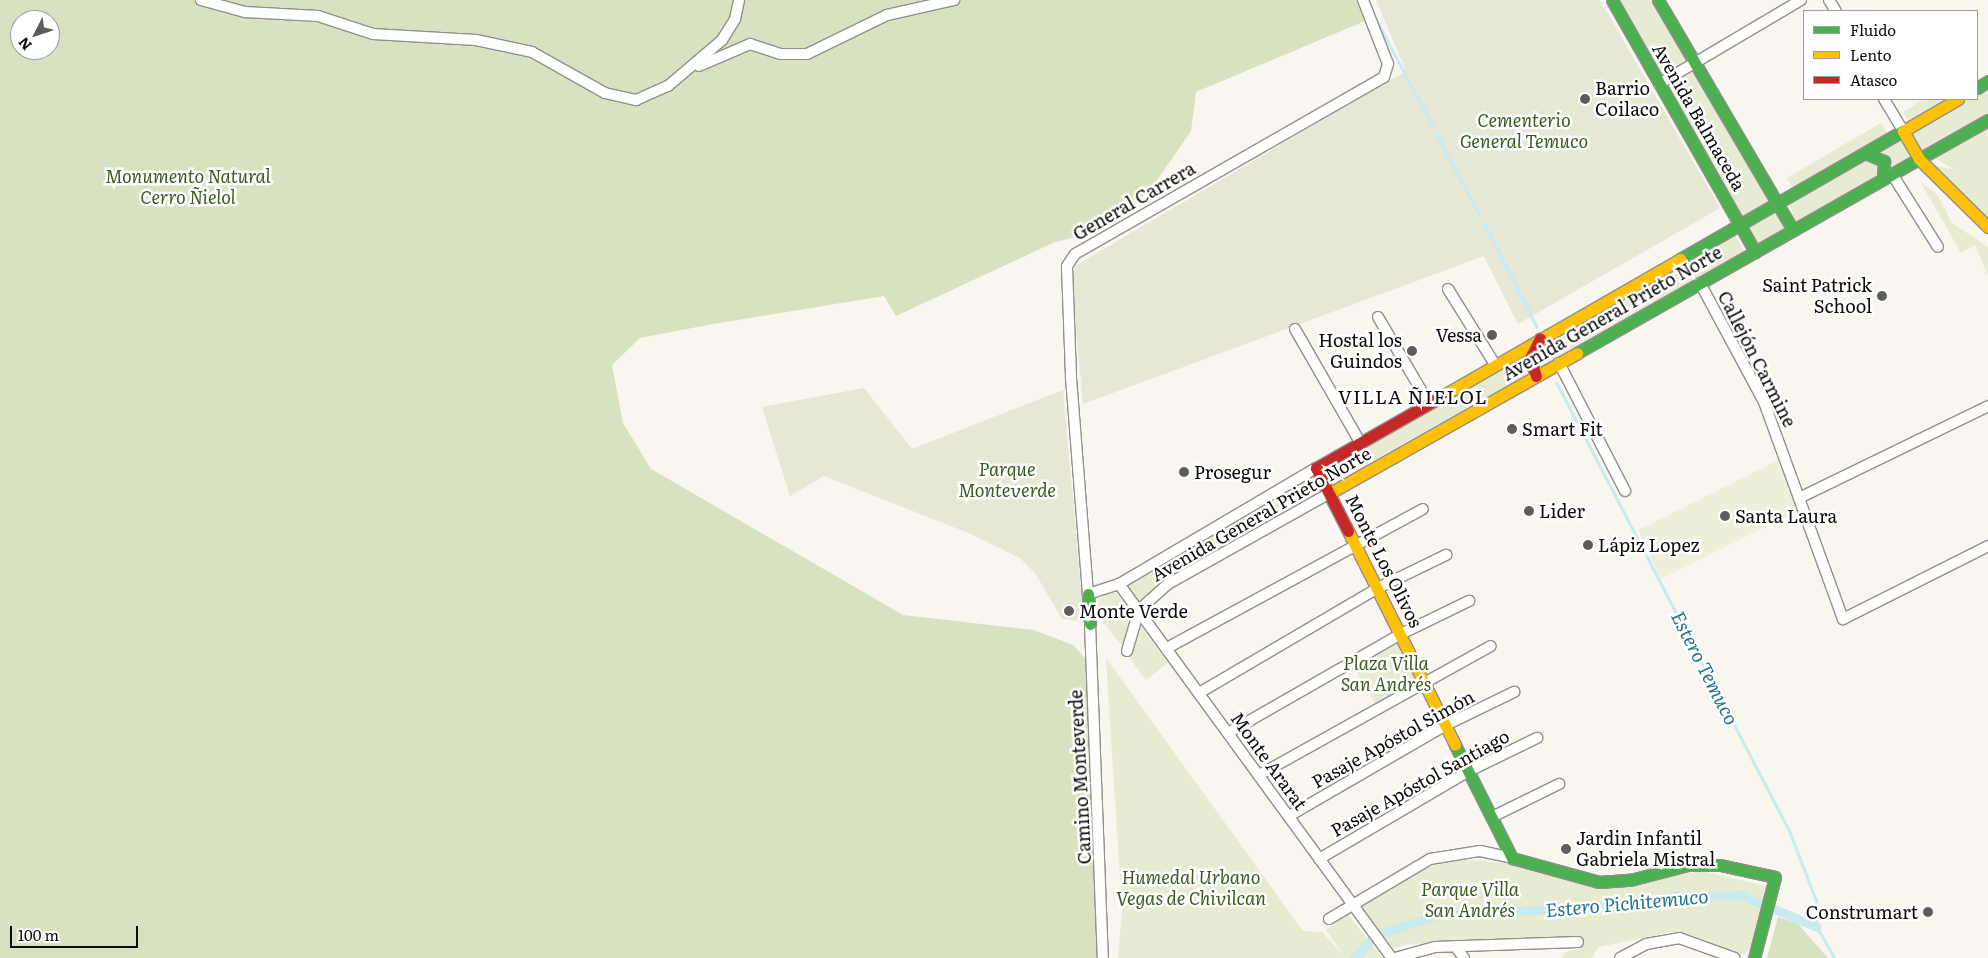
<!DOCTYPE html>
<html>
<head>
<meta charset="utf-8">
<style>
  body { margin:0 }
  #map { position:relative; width:1988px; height:958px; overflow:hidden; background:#f9f5ef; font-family:Literata,serif }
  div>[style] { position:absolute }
  .green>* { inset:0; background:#e7ebd1 }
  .forest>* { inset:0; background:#d9e2c0 }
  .cemetery>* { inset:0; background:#e7e7d5 }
  .pitch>* { inset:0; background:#eff0db }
  .stream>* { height:2.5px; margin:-1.25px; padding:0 1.25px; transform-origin:1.25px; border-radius:1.25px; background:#c9eaef }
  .canal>* { height:9px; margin:-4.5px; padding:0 4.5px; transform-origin:4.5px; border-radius:4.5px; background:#c9eaef }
  .roads { filter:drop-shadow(1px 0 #92908e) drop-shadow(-1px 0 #92908e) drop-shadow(0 1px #92908e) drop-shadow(0 -1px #92908e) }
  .street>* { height:10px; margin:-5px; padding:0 5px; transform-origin:5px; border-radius:5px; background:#fefefd }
  .fast>* { height:11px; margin:-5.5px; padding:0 5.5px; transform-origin:5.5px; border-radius:5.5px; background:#4caf50 }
  .slow>* { height:11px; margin:-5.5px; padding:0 5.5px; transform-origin:5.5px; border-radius:5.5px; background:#ffc107 }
  .jam>* { height:11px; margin:-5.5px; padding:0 5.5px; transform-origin:5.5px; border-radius:5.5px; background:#c62828 }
  .dots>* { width:14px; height:14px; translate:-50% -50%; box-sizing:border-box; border:2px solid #fff; border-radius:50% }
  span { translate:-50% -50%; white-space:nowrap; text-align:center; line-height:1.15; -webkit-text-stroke:5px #fff; paint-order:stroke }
  .poi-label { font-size:18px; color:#0b0b0b }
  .left { translate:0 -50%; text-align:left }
  .right { translate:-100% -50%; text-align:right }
  .street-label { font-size:18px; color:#0b0b0b }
  .park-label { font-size:18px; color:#3b5b23; font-style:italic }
  .neighbourhood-label { font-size:19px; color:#0b0b0b; letter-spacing:1px }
  .water-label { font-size:19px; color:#22778f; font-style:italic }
  .legend { position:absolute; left:1803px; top:10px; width:175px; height:90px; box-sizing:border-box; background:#fff; border:1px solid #9d9d9d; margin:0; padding:6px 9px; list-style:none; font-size:15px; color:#0b0b0b }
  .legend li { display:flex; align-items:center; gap:10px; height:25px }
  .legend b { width:25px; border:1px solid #9d9d9d }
  .north { position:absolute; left:10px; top:10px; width:50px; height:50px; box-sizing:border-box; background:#fff; border:1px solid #9d9d9d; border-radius:50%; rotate:229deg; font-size:14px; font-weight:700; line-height:20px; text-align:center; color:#0b0b0b }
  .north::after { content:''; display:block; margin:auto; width:18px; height:22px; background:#5e5d5b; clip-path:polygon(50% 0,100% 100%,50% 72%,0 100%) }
  .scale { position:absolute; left:10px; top:926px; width:128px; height:22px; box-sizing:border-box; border:2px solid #0b0b0b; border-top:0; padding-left:6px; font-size:15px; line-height:18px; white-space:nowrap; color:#0b0b0b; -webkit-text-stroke:4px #fff; paint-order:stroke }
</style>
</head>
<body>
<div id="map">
  <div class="green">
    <i style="clip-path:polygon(1614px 0,1657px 0,1692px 60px,1658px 80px)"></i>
    <i style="clip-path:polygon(1694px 71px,1773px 202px,1742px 221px,1667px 88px)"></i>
    <i style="clip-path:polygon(1988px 85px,1988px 114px,1922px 152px,1909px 130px,1965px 99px,1977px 99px,1977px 92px)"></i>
    <i style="clip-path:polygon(1924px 99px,1948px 99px,1909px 122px,1903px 112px)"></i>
    <i style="clip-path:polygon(1881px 123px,1888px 135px,1794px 190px,1787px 178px)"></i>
    <i style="clip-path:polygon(1988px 124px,1988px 217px,1929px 164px,1955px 170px,1931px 156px)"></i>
    <i style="clip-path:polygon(1900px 136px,1912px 158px,1796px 222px,1787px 200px)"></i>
    <i style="clip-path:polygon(1921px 183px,1937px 194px,1952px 223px,1988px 247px,1988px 275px,1975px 245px,1961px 253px)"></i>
    <i style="clip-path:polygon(1774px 208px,1787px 230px,1758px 246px,1745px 224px)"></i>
    <i style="clip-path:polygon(1733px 231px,1745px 253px,1536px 370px,1535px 347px)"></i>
    <i style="clip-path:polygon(1517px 357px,1527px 375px,1331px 484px,1324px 471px)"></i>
    <i style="clip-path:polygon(1316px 472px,1327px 492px,1139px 606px,1123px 585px)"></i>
    <i style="clip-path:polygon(1109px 592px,1122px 594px,1132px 608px,1124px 648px,1097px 615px,1099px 600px)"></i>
    <i style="clip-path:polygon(1141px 627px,1168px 663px,1146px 680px,1130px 659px,1133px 640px)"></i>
    <i style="clip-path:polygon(1397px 644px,1417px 681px,1375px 704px,1354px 667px)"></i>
    <i style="clip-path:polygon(1106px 658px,1303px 931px,1322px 932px,1345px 957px,1326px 930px,1347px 913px,1382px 958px,1367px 958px,1370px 951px,1365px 958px,1118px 958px,1122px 910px)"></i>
    <i style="clip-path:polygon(1462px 859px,1503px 863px,1608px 888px,1702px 871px,1766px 886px,1750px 949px,1744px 954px,1671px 932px,1599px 947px,1591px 958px,1562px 958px,1563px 953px,1581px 948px,1582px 938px,1409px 944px,1393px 948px,1361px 906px,1428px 867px)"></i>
  </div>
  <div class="forest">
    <i style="clip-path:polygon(evenodd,0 0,1356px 0,1365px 21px,1196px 92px,1191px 131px,1149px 192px,1085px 235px,1055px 242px,896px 316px,884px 296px,713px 324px,640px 338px,612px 365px,623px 423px,651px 469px,903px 615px,1034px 630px,1073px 645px,1093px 667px,1101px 958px,0 958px,0 0,20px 20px,50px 20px,50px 50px,20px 50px,20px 20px)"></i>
    <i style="clip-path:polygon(1778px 917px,1798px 924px,1828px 958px,1767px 958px)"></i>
  </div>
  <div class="cemetery">
    <i style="clip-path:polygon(1376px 0,1600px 0,1720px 208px,1518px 324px,1484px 256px,1083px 404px,1072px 287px,1075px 266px,1406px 71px)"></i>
    <i style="clip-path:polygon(864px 388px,912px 449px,1063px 390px,1084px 622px,1062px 619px,1035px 573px,1020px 558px,971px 534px,824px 476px,790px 496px,762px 407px)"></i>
  </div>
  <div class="pitch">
    <i style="clip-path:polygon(1784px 457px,1803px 508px,1661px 579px,1638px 530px)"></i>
  </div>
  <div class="stream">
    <i style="left:1375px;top:17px;width:123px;rotate:62deg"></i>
    <i style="left:1437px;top:134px;width:90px;rotate:62.3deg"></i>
    <i style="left:1485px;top:224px;width:115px;rotate:63.2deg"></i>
    <i style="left:1557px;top:383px;width:506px;rotate:62.57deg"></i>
    <i style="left:1790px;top:832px;width:75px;rotate:68.9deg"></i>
    <i style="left:1817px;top:902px;width:25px;rotate:90deg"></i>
    <i style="left:1817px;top:927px;width:36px;rotate:60deg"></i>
  </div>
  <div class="canal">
    <i style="left:1354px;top:958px;width:31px;rotate:-48deg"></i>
    <i style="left:1375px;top:935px;width:65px;rotate:-17.9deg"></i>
    <i style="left:1437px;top:915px;width:197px;rotate:-2.9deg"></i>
    <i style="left:1634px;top:905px;width:46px;rotate:-11.3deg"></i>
    <i style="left:1679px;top:896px;width:62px;rotate:-0.9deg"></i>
    <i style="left:1741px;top:895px;width:82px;rotate:22.8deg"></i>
  </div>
  <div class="roads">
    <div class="street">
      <i style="left:201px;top:0;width:46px;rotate:15.3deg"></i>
      <i style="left:245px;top:12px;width:73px;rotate:3.1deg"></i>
      <i style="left:318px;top:16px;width:58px;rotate:18.1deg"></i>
      <i style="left:373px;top:34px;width:103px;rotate:3.3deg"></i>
      <i style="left:476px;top:40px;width:57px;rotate:12.1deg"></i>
      <i style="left:532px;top:52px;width:84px;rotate:29.3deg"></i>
      <i style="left:605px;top:93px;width:32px;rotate:13deg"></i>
      <i style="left:636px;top:100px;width:35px;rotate:-24deg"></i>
      <i style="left:668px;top:86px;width:71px;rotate:-40.4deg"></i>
      <i style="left:722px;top:40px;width:25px;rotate:-58deg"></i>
      <i style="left:735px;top:19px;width:19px;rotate:-78deg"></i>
      <i style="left:1829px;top:0;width:13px;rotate:58deg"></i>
      <i style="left:699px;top:66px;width:56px;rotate:-23.3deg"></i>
      <i style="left:750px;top:44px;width:32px;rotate:18deg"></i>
      <i style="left:780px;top:54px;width:27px"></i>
      <i style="left:807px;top:54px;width:89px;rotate:-26deg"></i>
      <i style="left:887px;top:15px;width:69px;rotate:-12.6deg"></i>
      <i style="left:1659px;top:84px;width:165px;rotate:-30.6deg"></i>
      <i style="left:1884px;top:99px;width:37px;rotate:59deg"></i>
      <i style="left:1892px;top:174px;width:86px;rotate:57.8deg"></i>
      <i style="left:1700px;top:283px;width:135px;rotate:61.7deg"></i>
      <i style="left:1764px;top:402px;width:231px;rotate:70deg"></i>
      <i style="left:1843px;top:619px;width:162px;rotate:-26.7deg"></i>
      <i style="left:1448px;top:289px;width:87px;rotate:58.1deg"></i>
      <i style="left:1378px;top:317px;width:99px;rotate:59.5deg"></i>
      <i style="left:1295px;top:329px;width:130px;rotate:60.1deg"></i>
      <i style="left:1559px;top:363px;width:144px;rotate:62.7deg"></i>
      <i style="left:1316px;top:468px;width:229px;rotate:149.5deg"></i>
      <i style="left:1119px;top:584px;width:33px;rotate:162deg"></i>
      <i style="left:1088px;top:594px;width:219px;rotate:-94.5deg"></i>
      <i style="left:1071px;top:376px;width:110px;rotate:-92.1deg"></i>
      <i style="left:1067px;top:266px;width:14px;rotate:-56deg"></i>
      <i style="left:1075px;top:254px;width:356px;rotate:-29.8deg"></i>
      <i style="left:1384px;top:77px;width:14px;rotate:-73deg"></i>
      <i style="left:1388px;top:64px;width:69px;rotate:-111.3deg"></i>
      <i style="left:1801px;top:497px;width:208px;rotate:-25.9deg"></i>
      <i style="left:1119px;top:584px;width:463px;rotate:53.9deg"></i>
      <i style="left:1090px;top:624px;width:334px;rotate:87.8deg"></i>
      <i style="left:1167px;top:648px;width:291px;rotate:-28.5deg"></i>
      <i style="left:1127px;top:651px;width:43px;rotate:-73.7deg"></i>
      <i style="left:1139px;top:610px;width:39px;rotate:-42deg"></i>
      <i style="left:1168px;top:584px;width:186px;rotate:-29.3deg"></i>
      <i style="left:1199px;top:693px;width:208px;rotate:-30.4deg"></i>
      <i style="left:1378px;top:588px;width:76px;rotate:-25.9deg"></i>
      <i style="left:1228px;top:733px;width:199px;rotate:-29.8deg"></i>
      <i style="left:1401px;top:634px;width:76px;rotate:-25.9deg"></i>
      <i style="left:1259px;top:775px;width:265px;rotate:-29.1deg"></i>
      <i style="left:1289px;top:816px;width:181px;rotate:-30.1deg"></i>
      <i style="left:1446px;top:725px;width:76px;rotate:-25.9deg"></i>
      <i style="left:1492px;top:817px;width:75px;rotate:-26.2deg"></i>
      <i style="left:1319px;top:859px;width:174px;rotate:-30.4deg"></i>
      <i style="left:1469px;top:771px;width:76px;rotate:-25.9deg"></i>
      <i style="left:1329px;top:919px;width:117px;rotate:-30.7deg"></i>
      <i style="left:1430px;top:859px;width:51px;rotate:-9.1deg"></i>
      <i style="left:1480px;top:851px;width:33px;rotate:12deg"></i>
      <i style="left:1455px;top:946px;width:15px;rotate:53deg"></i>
      <i style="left:1395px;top:958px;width:41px;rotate:-15.4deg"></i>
      <i style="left:1435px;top:947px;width:143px;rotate:-2deg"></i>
      <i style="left:1620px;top:958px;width:30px;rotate:-28deg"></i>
      <i style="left:1646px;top:944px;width:34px;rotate:-10deg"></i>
      <i style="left:1679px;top:938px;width:59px;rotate:19.7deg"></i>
    </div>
    <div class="fast">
      <i style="left:1612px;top:0;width:290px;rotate:60.4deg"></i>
      <i style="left:1658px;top:0;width:267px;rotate:59.6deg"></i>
      <i style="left:1977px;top:88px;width:13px;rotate:-32deg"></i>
      <i style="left:1865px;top:153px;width:21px;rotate:23deg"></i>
      <i style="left:1884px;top:161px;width:18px;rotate:93deg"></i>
      <i style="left:1919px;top:159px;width:79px;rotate:-29.5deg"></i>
      <i style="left:1680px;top:259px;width:257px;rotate:-29.9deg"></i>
      <i style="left:1577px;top:353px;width:393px;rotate:-29.6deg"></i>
      <i style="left:1088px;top:594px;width:30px;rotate:86deg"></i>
      <i style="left:1455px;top:745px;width:127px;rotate:63.2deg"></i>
      <i style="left:1512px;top:858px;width:90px;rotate:15.4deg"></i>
      <i style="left:1599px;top:882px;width:31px;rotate:-4deg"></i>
      <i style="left:1630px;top:880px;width:60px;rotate:-14.5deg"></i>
      <i style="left:1688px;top:865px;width:32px"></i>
      <i style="left:1720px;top:865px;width:56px;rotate:12.3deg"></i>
      <i style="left:1775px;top:877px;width:84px;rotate:104.5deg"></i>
    </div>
    <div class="slow">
      <i style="left:1958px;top:99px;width:64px;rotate:149.8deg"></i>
      <i style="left:1903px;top:131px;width:32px;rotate:60deg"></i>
      <i style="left:1919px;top:159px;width:97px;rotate:44.6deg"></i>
      <i style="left:1442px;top:396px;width:275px;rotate:-29.9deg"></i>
      <i style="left:1330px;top:493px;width:284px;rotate:-29.5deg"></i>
      <i style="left:1348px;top:531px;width:239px;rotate:63.4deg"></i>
    </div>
    <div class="jam">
      <i style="left:1536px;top:376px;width:19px;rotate:-108deg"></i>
      <i style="left:1530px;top:358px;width:22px;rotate:-63deg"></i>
      <i style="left:1348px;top:531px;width:71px;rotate:-116.9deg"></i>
      <i style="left:1316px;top:468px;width:145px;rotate:-29.7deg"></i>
    </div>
  </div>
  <div class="dots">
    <i style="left:1585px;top:99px;background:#5e5d5b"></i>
    <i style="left:1882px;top:296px;background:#5e5d5b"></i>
    <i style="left:1492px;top:335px;background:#5e5d5b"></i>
    <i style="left:1412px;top:351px;background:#5e5d5b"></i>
    <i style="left:1512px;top:429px;background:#5e5d5b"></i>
    <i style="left:1184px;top:472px;background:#5e5d5b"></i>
    <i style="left:1529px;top:511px;background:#5e5d5b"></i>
    <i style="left:1725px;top:516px;background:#5e5d5b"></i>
    <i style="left:1588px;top:545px;background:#5e5d5b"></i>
    <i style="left:1069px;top:611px;background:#5e5d5b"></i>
    <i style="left:1566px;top:849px;background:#5e5d5b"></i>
    <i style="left:1928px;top:912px;background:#5e5d5b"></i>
  </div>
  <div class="poi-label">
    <span class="left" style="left:1595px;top:99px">Barrio<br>Coilaco</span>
    <span class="right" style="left:1872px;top:296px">Saint Patrick<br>School</span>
    <span class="right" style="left:1482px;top:335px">Vessa</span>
    <span class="right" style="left:1402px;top:351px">Hostal los<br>Guindos</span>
    <span class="left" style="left:1522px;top:429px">Smart Fit</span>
    <span class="left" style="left:1194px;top:472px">Prosegur</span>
    <span class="left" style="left:1539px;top:511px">Lider</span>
    <span class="left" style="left:1735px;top:516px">Santa Laura</span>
    <span class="left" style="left:1598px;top:545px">Lápiz Lopez</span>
    <span class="left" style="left:1079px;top:611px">Monte Verde</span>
    <span class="left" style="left:1576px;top:849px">Jardin Infantil<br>Gabriela Mistral</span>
    <span class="right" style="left:1918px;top:912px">Construmart</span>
  </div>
  <div class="street-label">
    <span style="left:1699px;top:117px;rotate:60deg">Avenida Balmaceda</span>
    <span style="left:1134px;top:201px;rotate:-30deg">General Carrera</span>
    <span style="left:1612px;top:313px;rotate:-30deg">Avenida General Prieto Norte</span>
    <span style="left:1757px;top:359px;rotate:63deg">Callejón Carmine</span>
    <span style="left:1261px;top:514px;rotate:-30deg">Avenida General Prieto Norte</span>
    <span style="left:1384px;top:561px;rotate:63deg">Monte Los Olivos</span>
    <span style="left:1393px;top:739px;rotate:-29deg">Pasaje Apóstol Simón</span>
    <span style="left:1269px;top:761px;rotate:54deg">Monte Ararat</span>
    <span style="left:1080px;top:777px;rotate:-93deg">Camino Monteverde</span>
    <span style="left:1420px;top:783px;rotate:-29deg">Pasaje Apóstol Santiago</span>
  </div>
  <div class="park-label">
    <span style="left:1524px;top:131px">Cementerio<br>General Temuco</span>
    <span style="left:188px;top:187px">Monumento Natural<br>Cerro Ñielol</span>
    <span style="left:1007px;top:480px">Parque<br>Monteverde</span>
    <span style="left:1386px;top:674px">Plaza Villa<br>San Andrés</span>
    <span style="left:1191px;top:888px">Humedal Urbano<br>Vegas de Chivilcan</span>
    <span style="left:1470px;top:900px">Parque Villa<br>San Andrés</span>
  </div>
  <div class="neighbourhood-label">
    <span style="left:1413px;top:397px">VILLA ÑIELOL</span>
  </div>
  <div class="water-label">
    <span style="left:1705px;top:668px;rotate:63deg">Estero Temuco</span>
    <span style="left:1627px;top:903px;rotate:-5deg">Estero Pichitemuco</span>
  </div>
  <ul class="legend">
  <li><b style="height:6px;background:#4caf50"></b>Fluido</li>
  <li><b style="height:6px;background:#ffc107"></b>Lento</li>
  <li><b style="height:6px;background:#c62828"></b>Atasco</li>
  </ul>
  <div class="north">N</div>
  <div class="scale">100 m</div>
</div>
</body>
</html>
